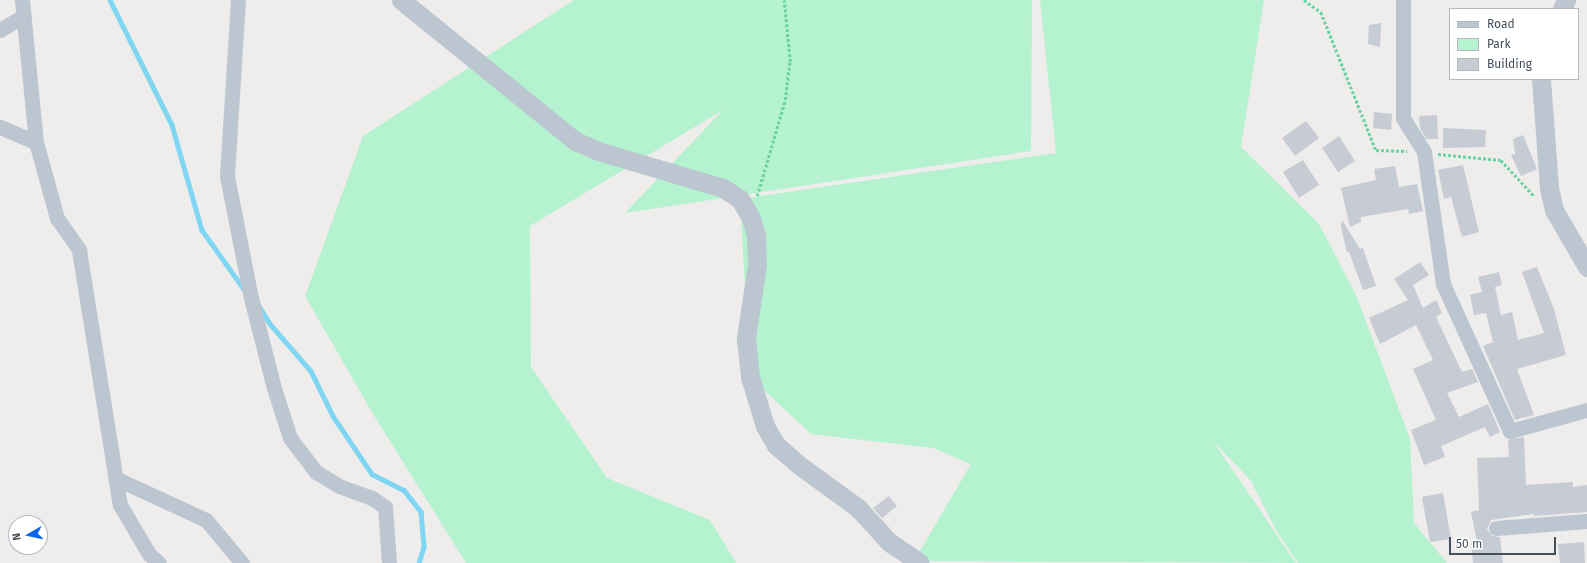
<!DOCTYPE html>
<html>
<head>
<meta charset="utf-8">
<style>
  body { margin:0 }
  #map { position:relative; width:1587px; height:563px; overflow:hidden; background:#efecec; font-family:"Fira Sans",sans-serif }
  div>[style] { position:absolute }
  .green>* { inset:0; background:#b5f2cf }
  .stream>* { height:4.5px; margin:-2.25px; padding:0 2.25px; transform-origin:2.25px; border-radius:2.25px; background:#7ed6f3 }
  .building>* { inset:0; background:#c7cbd3 }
  .path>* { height:2.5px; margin-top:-1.25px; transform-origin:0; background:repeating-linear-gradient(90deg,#6ad3a4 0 3px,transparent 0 5px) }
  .minor>* { height:15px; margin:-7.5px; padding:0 7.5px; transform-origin:7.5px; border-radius:7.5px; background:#bbc6d0 }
  .tertiary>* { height:19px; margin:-9.5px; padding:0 9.5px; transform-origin:9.5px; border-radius:9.5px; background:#bbc6d0 }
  span { translate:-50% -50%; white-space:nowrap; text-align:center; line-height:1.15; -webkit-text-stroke:3px #fff; paint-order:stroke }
  .legend { position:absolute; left:1449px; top:8px; width:130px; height:72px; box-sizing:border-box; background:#fff; border:1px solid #b4b9bd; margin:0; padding:5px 7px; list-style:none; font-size:12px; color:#434f5b }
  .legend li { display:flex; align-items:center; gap:8px; height:20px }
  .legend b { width:20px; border:1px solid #b4b9bd }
  .north { position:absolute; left:8px; top:515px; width:40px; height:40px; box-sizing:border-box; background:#fff; border:1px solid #b4b9bd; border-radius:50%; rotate:261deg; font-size:11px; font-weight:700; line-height:16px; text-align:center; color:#434f5b }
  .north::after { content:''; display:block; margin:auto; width:14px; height:18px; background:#0962ed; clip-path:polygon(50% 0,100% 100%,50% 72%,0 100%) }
  .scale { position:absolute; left:1449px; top:537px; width:107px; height:18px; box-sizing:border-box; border:2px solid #434f5b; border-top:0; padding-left:5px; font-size:12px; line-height:14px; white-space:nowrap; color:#434f5b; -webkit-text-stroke:3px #fff; paint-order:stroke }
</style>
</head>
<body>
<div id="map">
  <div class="green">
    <i style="clip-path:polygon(574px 0,1032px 0,1031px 151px,625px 213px,723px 110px,530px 226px,531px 367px,607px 478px,710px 520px,736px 563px,466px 563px,373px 414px,305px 296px,363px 136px)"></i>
    <i style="clip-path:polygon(1040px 0,1264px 0,1241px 147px,1319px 224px,1356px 295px,1410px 439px,1414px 523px,1447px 563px,1298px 563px,1275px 528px,1251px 481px,1213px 441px,1296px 563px,914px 561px,971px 464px,933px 448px,811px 434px,750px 377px,740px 199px,1056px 153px)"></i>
  </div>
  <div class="stream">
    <i style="left:110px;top:0;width:140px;rotate:63.6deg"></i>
    <i style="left:172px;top:125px;width:109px;rotate:74.1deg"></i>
    <i style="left:202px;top:230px;width:72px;rotate:54.6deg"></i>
    <i style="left:259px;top:306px;width:22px;rotate:58deg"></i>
    <i style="left:271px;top:325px;width:61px;rotate:49deg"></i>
    <i style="left:311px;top:371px;width:50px;rotate:63.9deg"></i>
    <i style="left:333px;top:416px;width:70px;rotate:56.1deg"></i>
    <i style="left:372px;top:474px;width:36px;rotate:27deg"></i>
    <i style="left:404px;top:490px;width:28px;rotate:52deg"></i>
    <i style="left:421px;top:512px;width:35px;rotate:85deg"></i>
    <i style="left:424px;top:547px;width:17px;rotate:107deg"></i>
  </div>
  <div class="building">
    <i style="clip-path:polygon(1381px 23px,1380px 47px,1368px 44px,1369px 25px)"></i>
    <i style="clip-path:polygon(1374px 112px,1392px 114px,1391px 130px,1373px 128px)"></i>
    <i style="clip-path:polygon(1437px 115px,1438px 139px,1426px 139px,1420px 128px,1419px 116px)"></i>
    <i style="clip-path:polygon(1306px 121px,1319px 138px,1295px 156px,1282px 138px)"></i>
    <i style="clip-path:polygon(1443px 128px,1486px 130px,1485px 147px,1443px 148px)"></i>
    <i style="clip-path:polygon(1523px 135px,1537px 169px,1521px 176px,1511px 155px,1515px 154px,1513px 139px)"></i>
    <i style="clip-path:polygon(1339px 136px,1355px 161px,1338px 172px,1322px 148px)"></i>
    <i style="clip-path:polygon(1303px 160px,1319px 185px,1299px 198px,1283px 172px)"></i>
    <i style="clip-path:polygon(1463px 165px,1479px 232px,1462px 237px,1451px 197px,1444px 199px,1438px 170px)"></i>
    <i style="clip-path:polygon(1395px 166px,1399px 187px,1417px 184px,1423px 211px,1409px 214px,1408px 209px,1361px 217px,1361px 222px,1350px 227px,1341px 188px,1376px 180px,1374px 169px)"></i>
    <i style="clip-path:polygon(1342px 220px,1360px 249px,1363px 248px,1376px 286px,1363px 290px,1349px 252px,1347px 252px,1341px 227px)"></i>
    <i style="clip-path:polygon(1420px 262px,1429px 275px,1413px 285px,1423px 308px,1436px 300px,1442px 313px,1436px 317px,1462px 372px,1472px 369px,1478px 382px,1447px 393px,1459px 417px,1488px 404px,1500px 432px,1490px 437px,1485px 427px,1441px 446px,1445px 457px,1424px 465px,1411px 430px,1436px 420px,1413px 369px,1433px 360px,1416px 325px,1380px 344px,1369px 318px,1408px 300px,1394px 279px)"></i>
    <i style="clip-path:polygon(1537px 267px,1554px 309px,1566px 355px,1517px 369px,1534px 415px,1515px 420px,1483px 346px,1493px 342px,1486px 313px,1474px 315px,1470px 295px,1482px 292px,1478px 277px,1499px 272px,1502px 285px,1495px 287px,1501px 315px,1512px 312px,1518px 340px,1544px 333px,1522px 272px)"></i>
    <i style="clip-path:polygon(1524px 437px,1526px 485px,1573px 482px,1573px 487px,1587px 485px,1587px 512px,1534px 516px,1534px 514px,1491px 520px,1487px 529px,1492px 536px,1500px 537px,1503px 563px,1473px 563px,1471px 542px,1477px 541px,1471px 512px,1479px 510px,1477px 458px,1509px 457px,1508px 440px)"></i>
    <i style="clip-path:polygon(1443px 493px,1451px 539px,1430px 542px,1422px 497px)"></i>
    <i style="clip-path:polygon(889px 496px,897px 506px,882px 518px,873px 508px)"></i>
    <i style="clip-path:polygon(1584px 542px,1585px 563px,1560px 563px,1558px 544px)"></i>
  </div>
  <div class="path">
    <i style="left:1304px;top:0;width:21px;rotate:35deg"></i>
    <i style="left:1321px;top:12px;width:149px;rotate:68.3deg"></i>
    <i style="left:1376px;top:150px;width:31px;rotate:2deg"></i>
    <i style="left:1438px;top:154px;width:63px;rotate:5.4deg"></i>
    <i style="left:1501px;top:160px;width:49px;rotate:47.5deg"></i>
    <i style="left:757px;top:196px;width:100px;rotate:-73.7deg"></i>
    <i style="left:785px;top:100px;width:38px;rotate:-83deg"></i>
    <i style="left:790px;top:62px;width:62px;rotate:-95.5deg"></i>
  </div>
  <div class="minor">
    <i style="left:22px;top:0;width:143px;rotate:84.4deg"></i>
    <i style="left:36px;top:142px;width:79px;rotate:74.6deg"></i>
    <i style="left:57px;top:218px;width:39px;rotate:55deg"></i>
    <i style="left:79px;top:250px;width:258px;rotate:80.9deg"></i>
    <i style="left:120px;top:505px;width:57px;rotate:59.4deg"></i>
    <i style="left:149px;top:554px;width:13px;rotate:42deg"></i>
    <i style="left:238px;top:0;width:176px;rotate:93.6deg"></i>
    <i style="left:227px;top:176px;width:124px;rotate:78.9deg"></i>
    <i style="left:251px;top:298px;width:93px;rotate:75.7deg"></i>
    <i style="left:274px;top:388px;width:52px;rotate:72.3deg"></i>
    <i style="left:290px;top:438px;width:43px;rotate:52.6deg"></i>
    <i style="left:316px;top:472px;width:27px;rotate:31deg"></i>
    <i style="left:339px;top:486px;width:35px;rotate:20deg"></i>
    <i style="left:372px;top:498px;width:16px;rotate:35deg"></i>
    <i style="left:385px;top:507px;width:56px;rotate:85.9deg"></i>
    <i style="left:1403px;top:0;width:118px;rotate:90deg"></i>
    <i style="left:1403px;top:118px;width:40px;rotate:58deg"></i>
    <i style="left:1424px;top:152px;width:133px;rotate:81.8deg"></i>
    <i style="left:1443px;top:284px;width:162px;rotate:65.5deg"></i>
    <i style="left:1510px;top:431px;width:80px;rotate:-15.3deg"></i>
    <i style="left:0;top:30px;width:26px;rotate:-31deg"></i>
    <i style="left:0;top:127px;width:39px;rotate:23deg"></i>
    <i style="left:117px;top:479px;width:98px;rotate:24.7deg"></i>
    <i style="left:206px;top:520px;width:56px;rotate:50.1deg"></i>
    <i style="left:1496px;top:528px;width:91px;rotate:-4.4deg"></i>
  </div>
  <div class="tertiary">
    <i style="left:401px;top:0;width:224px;rotate:39deg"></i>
    <i style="left:575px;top:141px;width:25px;rotate:23deg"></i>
    <i style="left:598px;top:151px;width:130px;rotate:16.5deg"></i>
    <i style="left:723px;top:188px;width:20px;rotate:33deg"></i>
    <i style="left:740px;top:199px;width:22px;rotate:60deg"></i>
    <i style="left:751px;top:218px;width:18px;rotate:74deg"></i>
    <i style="left:756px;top:235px;width:30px;rotate:88deg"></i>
    <i style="left:757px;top:265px;width:74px;rotate:98.6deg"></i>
    <i style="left:746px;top:338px;width:39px;rotate:84deg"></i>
    <i style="left:750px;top:377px;width:51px;rotate:73deg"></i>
    <i style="left:765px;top:426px;width:22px;rotate:60deg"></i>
    <i style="left:776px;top:445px;width:30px;rotate:41deg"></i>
    <i style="left:799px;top:465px;width:73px;rotate:36.1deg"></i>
    <i style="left:858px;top:508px;width:46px;rotate:47.6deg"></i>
    <i style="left:889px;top:542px;width:37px;rotate:34deg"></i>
    <i style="left:1562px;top:9px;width:10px;rotate:-66deg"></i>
    <i style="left:1541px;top:79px;width:109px;rotate:85.8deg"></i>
    <i style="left:1549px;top:188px;width:23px;rotate:77deg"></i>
    <i style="left:1554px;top:210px;width:66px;rotate:59.9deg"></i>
  </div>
  <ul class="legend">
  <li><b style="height:5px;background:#bbc6d0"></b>Road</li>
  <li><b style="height:11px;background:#b5f2cf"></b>Park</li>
  <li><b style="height:11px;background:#c7cbd3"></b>Building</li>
  </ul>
  <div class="north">N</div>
  <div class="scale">50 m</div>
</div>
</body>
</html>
